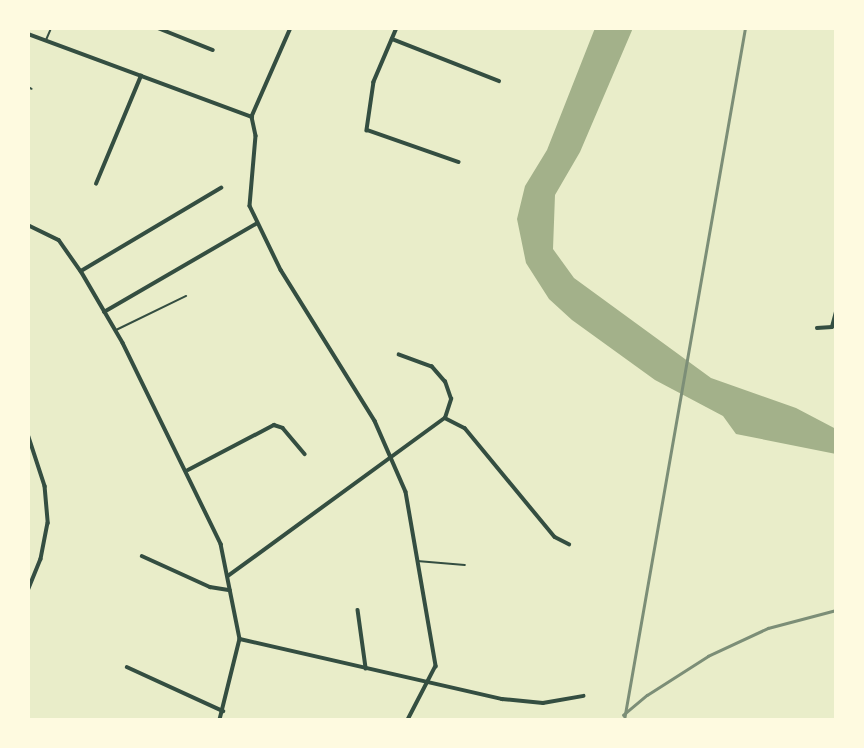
<!DOCTYPE html>
<html>
<head>
<meta charset="utf-8">
<style>
  body { margin:0 }
  #map { position:relative; width:864px; height:748px; overflow:hidden; background:#e9edc9; font-family:Inter,sans-serif }
  div>[style] { position:absolute }
  .water>* { inset:0; background:#a3b18a }
  .service>* { height:2px; margin:-1px; padding:0 1px; transform-origin:1px; border-radius:1px; background:#344e41 }
  .minor>* { height:3.5px; margin:-1.75px; padding:0 1.75px; transform-origin:1.75px; border-radius:1.75px; background:#344e41 }
  .rail>* { height:2.5px; margin:-1.25px; padding:0 1.25px; transform-origin:1.25px; border-radius:1.25px; background:#7c8e77 }
  span { translate:-50% -50%; white-space:nowrap; text-align:center; line-height:1.15; -webkit-text-stroke:7px #fefae0; paint-order:stroke }
  .frame { position:absolute; inset:0; border:30px solid #fefae0; pointer-events:none }
</style>
</head>
<body>
<div id="map">
  <div class="water">
    <i style="clip-path:polygon(595px 28px,633px 28px,580px 152px,555px 195px,553px 249px,574px 278px,711px 378px,796px 408px,836px 429px,836px 454px,736px 434px,723px 416px,655px 380px,572px 320px,549px 299px,526px 263px,517px 219px,525px 186px,547px 150px)"></i>
  </div>
  <div class="service">
    <i style="left:46px;top:40px;width:13px;rotate:-67deg"></i>
    <i style="left:28px;top:87px;width:4px;rotate:27deg"></i>
    <i style="left:28px;top:294px;width:1px"></i>
    <i style="left:116px;top:330px;width:78px;rotate:-25.9deg"></i>
    <i style="left:417px;top:561px;width:48px;rotate:4.8deg"></i>
  </div>
  <div class="minor">
    <i style="left:158px;top:28px;width:59px;rotate:21.8deg"></i>
    <i style="left:291px;top:28px;width:97px;rotate:113.7deg"></i>
    <i style="left:252px;top:117px;width:19px;rotate:78deg"></i>
    <i style="left:256px;top:136px;width:70px;rotate:94.9deg"></i>
    <i style="left:250px;top:206px;width:71px;rotate:64.2deg"></i>
    <i style="left:281px;top:270px;width:178px;rotate:58.1deg"></i>
    <i style="left:375px;top:421px;width:77px;rotate:66.4deg"></i>
    <i style="left:406px;top:492px;width:177px;rotate:80.2deg"></i>
    <i style="left:436px;top:666px;width:61px;rotate:117.4deg"></i>
    <i style="left:397px;top:28px;width:59px;rotate:113.1deg"></i>
    <i style="left:374px;top:82px;width:49px;rotate:98.3deg"></i>
    <i style="left:367px;top:130px;width:97px;rotate:19.2deg"></i>
    <i style="left:28px;top:34px;width:239px;rotate:20.3deg"></i>
    <i style="left:392px;top:39px;width:115px;rotate:21.4deg"></i>
    <i style="left:96px;top:184px;width:117px;rotate:-67.4deg"></i>
    <i style="left:28px;top:225px;width:34px;rotate:26deg"></i>
    <i style="left:59px;top:240px;width:38px;rotate:55deg"></i>
    <i style="left:81px;top:271px;width:83px;rotate:59.7deg"></i>
    <i style="left:123px;top:343px;width:224px;rotate:64deg"></i>
    <i style="left:221px;top:544px;width:97px;rotate:78.7deg"></i>
    <i style="left:240px;top:639px;width:83px;rotate:103.9deg"></i>
    <i style="left:81px;top:271px;width:163px;rotate:-30.7deg"></i>
    <i style="left:104px;top:312px;width:176px;rotate:-30.1deg"></i>
    <i style="left:817px;top:328px;width:15px;rotate:-4deg"></i>
    <i style="left:832px;top:327px;width:16px;rotate:-75deg"></i>
    <i style="left:445px;top:418px;width:22px;rotate:27deg"></i>
    <i style="left:465px;top:428px;width:141px;rotate:50.5deg"></i>
    <i style="left:555px;top:537px;width:16px;rotate:27deg"></i>
    <i style="left:28px;top:434px;width:55px;rotate:71.9deg"></i>
    <i style="left:45px;top:486px;width:37px;rotate:85deg"></i>
    <i style="left:48px;top:523px;width:37px;rotate:101deg"></i>
    <i style="left:41px;top:559px;width:35px;rotate:112deg"></i>
    <i style="left:188px;top:470px;width:97px;rotate:-27.6deg"></i>
    <i style="left:274px;top:425px;width:9px;rotate:18deg"></i>
    <i style="left:283px;top:428px;width:34px;rotate:50deg"></i>
    <i style="left:142px;top:556px;width:75px;rotate:24.5deg"></i>
    <i style="left:210px;top:587px;width:20px;rotate:9deg"></i>
    <i style="left:228px;top:576px;width:268px;rotate:-36.1deg"></i>
    <i style="left:445px;top:418px;width:20px;rotate:-72deg"></i>
    <i style="left:451px;top:399px;width:18px;rotate:-109deg"></i>
    <i style="left:445px;top:382px;width:20px;rotate:-131deg"></i>
    <i style="left:432px;top:367px;width:35px;rotate:-160deg"></i>
    <i style="left:358px;top:610px;width:59px;rotate:82.1deg"></i>
    <i style="left:240px;top:639px;width:269px;rotate:12.9deg"></i>
    <i style="left:502px;top:699px;width:41px;rotate:5.6deg"></i>
    <i style="left:543px;top:703px;width:41px;rotate:-9.9deg"></i>
    <i style="left:127px;top:667px;width:106px;rotate:24.6deg"></i>
  </div>
  <div class="rail">
    <i style="left:623px;top:715px;width:31px;rotate:-40deg"></i>
    <i style="left:647px;top:695px;width:72px;rotate:-32.6deg"></i>
    <i style="left:708px;top:656px;width:66px;rotate:-25deg"></i>
    <i style="left:768px;top:628px;width:70px;rotate:-14.8deg"></i>
    <i style="left:624px;top:720px;width:702px;rotate:-80.08deg"></i>
  </div>
  <div class="frame"></div>
</div>
</body>
</html>
